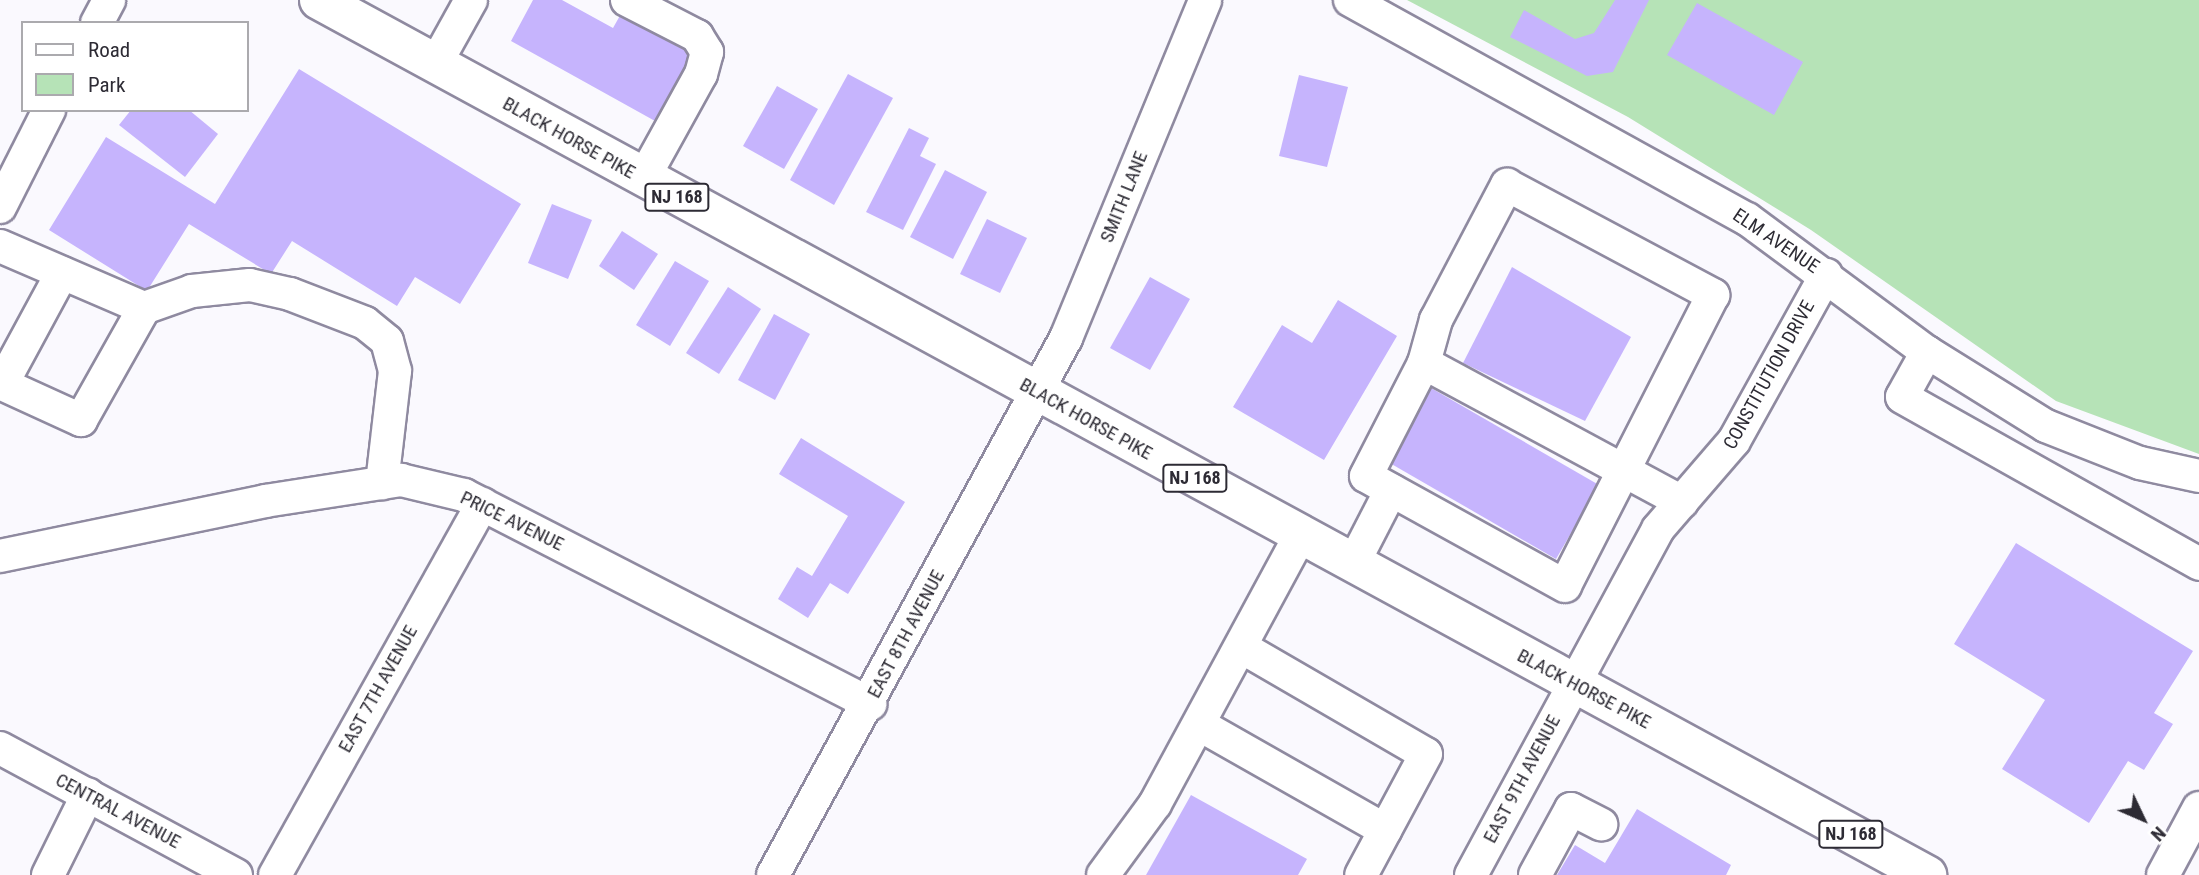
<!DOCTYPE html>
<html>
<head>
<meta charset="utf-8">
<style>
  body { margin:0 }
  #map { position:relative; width:2199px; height:875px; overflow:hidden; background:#faf9fe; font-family:"Roboto Condensed",sans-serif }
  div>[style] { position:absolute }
  .green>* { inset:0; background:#b6e3b7 }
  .building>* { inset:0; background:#c6b4fd }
  .roads { filter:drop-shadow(2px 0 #8f8aa0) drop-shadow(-2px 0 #8f8aa0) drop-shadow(0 2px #8f8aa0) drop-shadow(0 -2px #8f8aa0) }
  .minor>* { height:32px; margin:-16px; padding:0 16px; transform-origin:16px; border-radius:16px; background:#fff }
  .major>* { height:38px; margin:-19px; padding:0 19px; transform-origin:19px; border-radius:19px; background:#fff }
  span { translate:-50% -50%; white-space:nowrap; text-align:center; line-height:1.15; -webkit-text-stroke:7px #fff; paint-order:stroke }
  .shield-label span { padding:2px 5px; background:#fff; border:2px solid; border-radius:5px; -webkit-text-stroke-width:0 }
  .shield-label { font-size:18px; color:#2d2b34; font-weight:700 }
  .street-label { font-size:19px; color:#2d2b34 }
  .legend { position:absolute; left:21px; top:21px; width:228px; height:91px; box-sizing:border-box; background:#fff; border:2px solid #abaaae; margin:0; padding:9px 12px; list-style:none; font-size:21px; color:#2d2b34 }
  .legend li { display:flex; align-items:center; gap:14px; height:35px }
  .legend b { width:35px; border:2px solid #abaaae }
  .north { position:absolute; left:2108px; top:784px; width:70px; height:70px; -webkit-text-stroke:5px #fff; paint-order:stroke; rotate:134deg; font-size:19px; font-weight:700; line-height:28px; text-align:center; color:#2d2b34 }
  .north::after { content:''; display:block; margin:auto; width:24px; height:32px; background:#2d2b34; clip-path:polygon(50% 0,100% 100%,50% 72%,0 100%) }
</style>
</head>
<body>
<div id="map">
  <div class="green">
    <i style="clip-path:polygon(1407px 0,2199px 0,2199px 454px,2056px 401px,1811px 230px,1628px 117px)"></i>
  </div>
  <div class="building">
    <i style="clip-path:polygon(533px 0,562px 0,613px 28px,622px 12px,693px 52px,655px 121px,511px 41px)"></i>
    <i style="clip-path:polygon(1615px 0,1649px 0,1613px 72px,1587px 76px,1510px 37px,1524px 10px,1575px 39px,1594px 33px)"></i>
    <i style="clip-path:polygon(1697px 3px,1803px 62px,1774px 115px,1667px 55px)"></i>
    <i style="clip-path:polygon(299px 69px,521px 204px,460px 304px,415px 277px,397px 306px,292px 241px,271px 274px,189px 224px,147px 291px,49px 230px,106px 137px,215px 204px)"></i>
    <i style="clip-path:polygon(848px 74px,893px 98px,834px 205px,790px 180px)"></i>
    <i style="clip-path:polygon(1299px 75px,1348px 87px,1327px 167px,1279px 156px)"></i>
    <i style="clip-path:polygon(777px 86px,818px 109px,784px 169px,743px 146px)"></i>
    <i style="clip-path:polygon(131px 110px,189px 110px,218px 134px,185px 177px,119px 125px)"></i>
    <i style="clip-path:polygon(909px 128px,929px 138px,920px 156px,936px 164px,903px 230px,866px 212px)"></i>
    <i style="clip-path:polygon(945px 170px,987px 192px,953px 259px,910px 237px)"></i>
    <i style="clip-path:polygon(552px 204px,592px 220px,568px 279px,528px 263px)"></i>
    <i style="clip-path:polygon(987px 219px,1027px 238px,1000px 293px,960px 274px)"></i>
    <i style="clip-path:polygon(622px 231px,658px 254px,634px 290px,599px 266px)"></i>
    <i style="clip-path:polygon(675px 261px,709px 281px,670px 346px,636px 325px)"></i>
    <i style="clip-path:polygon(1512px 267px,1631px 337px,1585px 421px,1463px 363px)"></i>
    <i style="clip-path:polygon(1150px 277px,1190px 299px,1150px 370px,1110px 348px)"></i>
    <i style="clip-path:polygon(728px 287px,761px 309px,719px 374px,686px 353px)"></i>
    <i style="clip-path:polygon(1338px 300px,1397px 336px,1324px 460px,1233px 407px,1282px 325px,1312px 343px)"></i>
    <i style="clip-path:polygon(774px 314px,810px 334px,775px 400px,738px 380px)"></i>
    <i style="clip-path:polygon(1431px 388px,1599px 485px,1556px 559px,1388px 462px)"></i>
    <i style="clip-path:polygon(801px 438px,905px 502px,848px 594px,830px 583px,808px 618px,778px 599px,797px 567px,812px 576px,848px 516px,779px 474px)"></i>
    <i style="clip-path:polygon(2016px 543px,2193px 651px,2154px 713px,2173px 724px,2144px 770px,2128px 761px,2089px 823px,2002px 769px,2045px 700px,1954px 644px)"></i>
    <i style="clip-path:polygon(1191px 795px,1307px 859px,1298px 875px,1146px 875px)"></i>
    <i style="clip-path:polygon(1637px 809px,1731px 865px,1726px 875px,1557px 875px,1575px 845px,1605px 863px)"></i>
  </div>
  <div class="roads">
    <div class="minor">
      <i style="left:627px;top:0;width:79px;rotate:27.2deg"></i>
      <i style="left:697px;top:36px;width:19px;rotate:58deg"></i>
      <i style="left:707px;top:52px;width:23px;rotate:105deg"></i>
      <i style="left:701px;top:74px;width:120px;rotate:118.9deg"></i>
      <i style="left:1350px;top:0;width:453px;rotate:28.9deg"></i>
      <i style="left:1747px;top:219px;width:224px;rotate:36.5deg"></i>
      <i style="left:1927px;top:352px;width:140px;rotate:31.9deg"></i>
      <i style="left:2046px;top:426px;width:101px;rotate:21.5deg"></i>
      <i style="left:2140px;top:463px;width:60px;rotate:12.4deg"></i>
      <i style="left:97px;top:23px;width:26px;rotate:-62deg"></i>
      <i style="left:436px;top:63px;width:72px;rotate:-60.9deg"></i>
      <i style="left:1507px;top:185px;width:234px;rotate:28.1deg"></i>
      <i style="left:1713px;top:295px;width:326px;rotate:117deg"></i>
      <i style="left:1565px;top:586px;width:227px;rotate:-151.1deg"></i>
      <i style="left:1366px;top:476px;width:127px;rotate:-62.8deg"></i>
      <i style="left:1424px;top:363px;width:45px;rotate:-74.4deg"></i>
      <i style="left:1436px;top:320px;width:153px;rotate:-62.3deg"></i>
      <i style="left:0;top:207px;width:109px;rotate:-63.2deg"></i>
      <i style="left:0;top:246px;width:157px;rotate:23.3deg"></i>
      <i style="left:62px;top:273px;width:126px;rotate:118.4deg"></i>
      <i style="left:2px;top:384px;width:87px;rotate:24.5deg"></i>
      <i style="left:81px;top:420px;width:129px;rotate:-60.6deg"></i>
      <i style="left:144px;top:308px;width:51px;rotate:-19.5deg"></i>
      <i style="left:192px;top:291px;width:58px;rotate:-5.9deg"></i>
      <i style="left:250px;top:285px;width:41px;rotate:12.7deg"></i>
      <i style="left:290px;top:294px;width:80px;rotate:21.1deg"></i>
      <i style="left:365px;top:323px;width:28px;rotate:39deg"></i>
      <i style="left:387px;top:341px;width:31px;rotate:75deg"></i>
      <i style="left:395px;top:371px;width:113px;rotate:96.6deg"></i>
      <i style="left:1927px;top:352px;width:51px;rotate:119.1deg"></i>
      <i style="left:1902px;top:397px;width:341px;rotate:29.3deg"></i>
      <i style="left:1424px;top:363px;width:293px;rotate:28.3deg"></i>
      <i style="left:0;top:556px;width:271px;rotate:-11.7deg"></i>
      <i style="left:265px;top:501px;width:138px;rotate:-8.8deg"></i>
      <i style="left:401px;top:480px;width:65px;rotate:13.4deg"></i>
      <i style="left:464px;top:495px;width:457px;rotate:27.2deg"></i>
      <i style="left:1353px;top:564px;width:83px;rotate:-62.8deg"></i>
      <i style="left:1243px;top:648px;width:211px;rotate:30.1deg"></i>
      <i style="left:1426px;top:754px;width:137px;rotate:118.2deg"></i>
      <i style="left:1200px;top:725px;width:213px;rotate:29.6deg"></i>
      <i style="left:0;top:748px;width:268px;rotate:28.3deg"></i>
      <i style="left:48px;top:875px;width:90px;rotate:-63.7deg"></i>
      <i style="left:275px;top:875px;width:425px;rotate:-60.8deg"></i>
      <i style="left:773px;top:875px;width:612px;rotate:-61.38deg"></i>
      <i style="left:1066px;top:338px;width:365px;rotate:-67.6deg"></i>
      <i style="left:1103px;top:875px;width:88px;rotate:-53.8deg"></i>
      <i style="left:1155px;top:804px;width:305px;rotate:-61.6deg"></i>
      <i style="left:1471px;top:875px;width:393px;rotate:-61.6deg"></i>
      <i style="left:1658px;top:529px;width:116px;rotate:-49.2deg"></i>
      <i style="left:1734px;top:441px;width:190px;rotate:-61deg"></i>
      <i style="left:1535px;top:875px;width:75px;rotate:-61.4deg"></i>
      <i style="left:1571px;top:809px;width:34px;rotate:27deg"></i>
      <i style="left:2163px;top:875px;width:76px;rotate:-61.8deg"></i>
    </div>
    <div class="major">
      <i style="left:319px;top:0;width:1831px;rotate:28.55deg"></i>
    </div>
  </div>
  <div class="shield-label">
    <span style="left:677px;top:197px">NJ 168</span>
    <span style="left:1195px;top:478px">NJ 168</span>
    <span style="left:1851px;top:834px">NJ 168</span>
  </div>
  <div class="street-label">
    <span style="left:569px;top:138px;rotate:29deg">BLACK HORSE PIKE</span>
    <span style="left:1124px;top:197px;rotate:-68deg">SMITH LANE</span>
    <span style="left:1776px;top:241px;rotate:34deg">ELM AVENUE</span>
    <span style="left:1769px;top:375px;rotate:-61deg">CONSTITUTION DRIVE</span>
    <span style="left:1086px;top:419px;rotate:29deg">BLACK HORSE PIKE</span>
    <span style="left:512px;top:521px;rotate:26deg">PRICE AVENUE</span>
    <span style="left:906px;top:634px;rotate:-62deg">EAST 8TH AVENUE</span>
    <span style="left:378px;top:689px;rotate:-61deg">EAST 7TH AVENUE</span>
    <span style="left:1584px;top:689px;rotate:28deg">BLACK HORSE PIKE</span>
    <span style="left:1522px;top:779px;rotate:-62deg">EAST 9TH AVENUE</span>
    <span style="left:118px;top:811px;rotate:28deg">CENTRAL AVENUE</span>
  </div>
  <ul class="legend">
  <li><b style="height:9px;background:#fff"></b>Road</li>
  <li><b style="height:19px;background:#b6e3b7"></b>Park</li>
  </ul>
  <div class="north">N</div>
</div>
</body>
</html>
